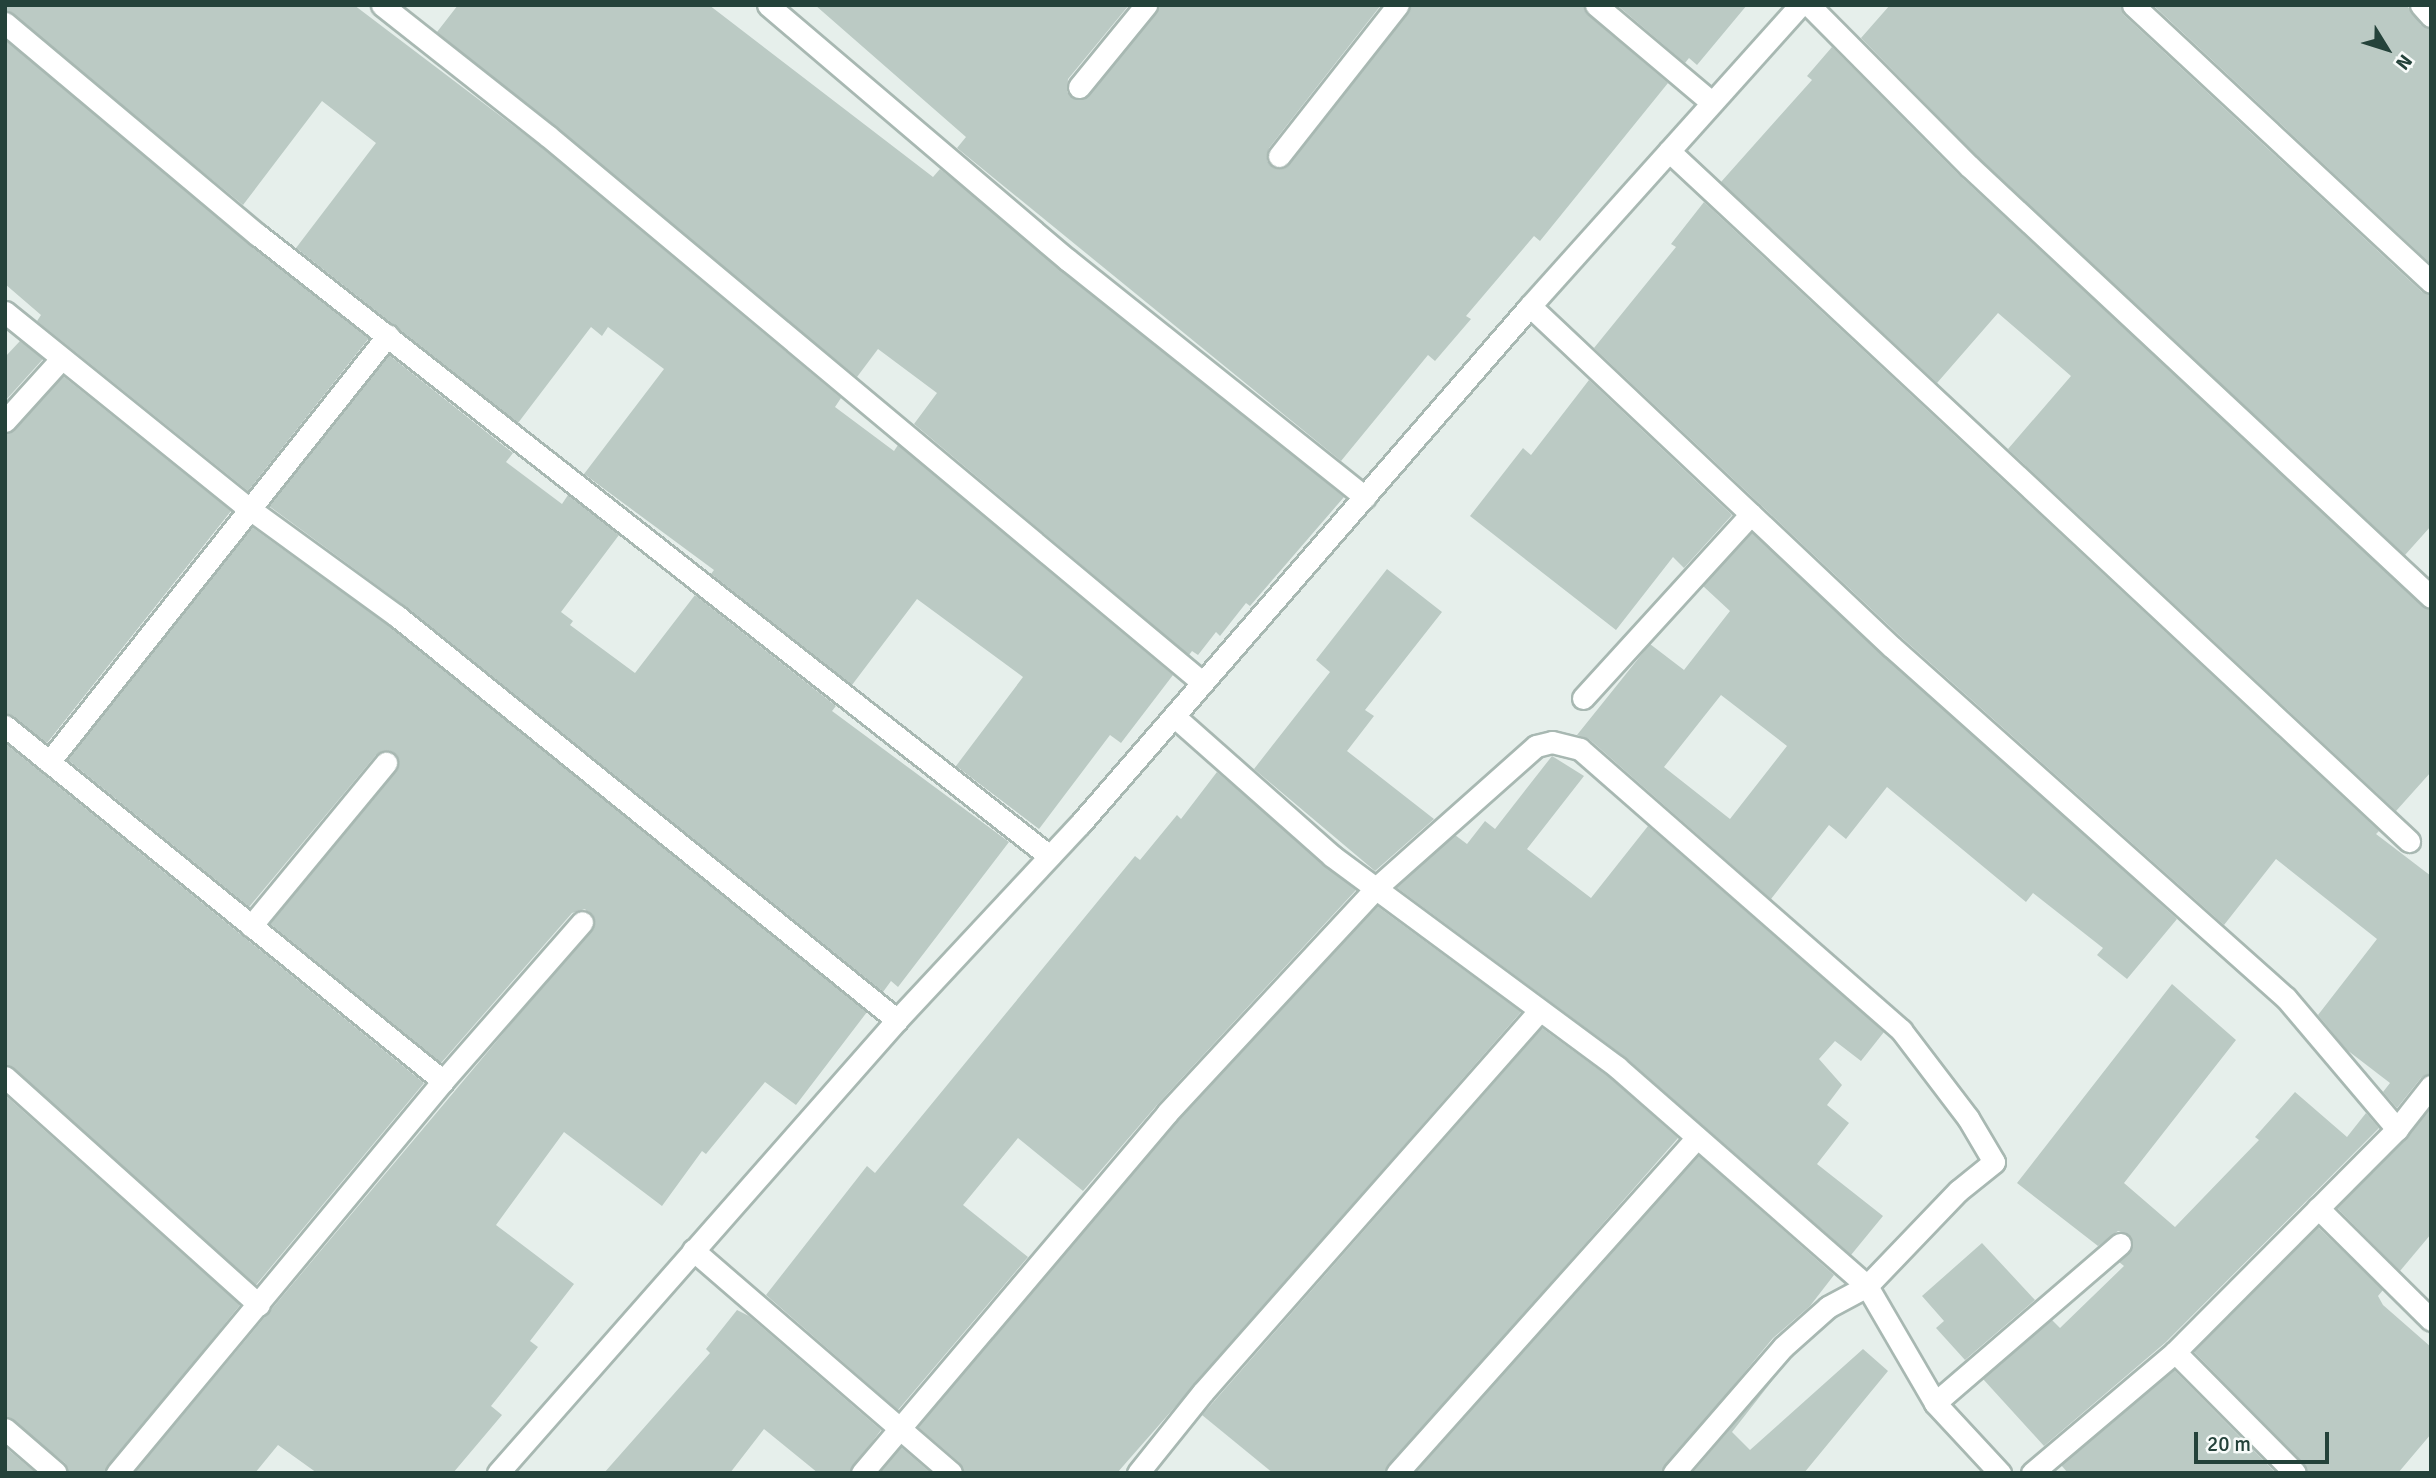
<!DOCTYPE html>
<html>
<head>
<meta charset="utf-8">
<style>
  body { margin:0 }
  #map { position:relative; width:2436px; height:1478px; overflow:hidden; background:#e6efeb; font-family:Signika,sans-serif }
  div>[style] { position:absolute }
  .building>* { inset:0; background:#bbcac4 }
  .roads { filter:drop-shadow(2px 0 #a8b8b2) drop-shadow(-2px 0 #a8b8b2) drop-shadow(0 2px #a8b8b2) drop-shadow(0 -2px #a8b8b2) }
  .minor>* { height:21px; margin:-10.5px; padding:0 10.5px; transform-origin:10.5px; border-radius:10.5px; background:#fff }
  span { translate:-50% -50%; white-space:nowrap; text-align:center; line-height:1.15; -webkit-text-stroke:5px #f7fbf9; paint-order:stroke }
  .frame { position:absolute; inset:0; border:7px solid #24423a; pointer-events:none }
  .north { position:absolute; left:2352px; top:14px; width:70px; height:70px; -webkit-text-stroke:5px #f7fbf9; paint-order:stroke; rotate:128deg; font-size:19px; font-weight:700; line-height:28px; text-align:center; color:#24423a }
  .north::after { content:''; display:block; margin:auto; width:24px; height:32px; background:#24423a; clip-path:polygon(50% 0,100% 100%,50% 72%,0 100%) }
  .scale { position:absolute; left:2194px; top:1432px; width:135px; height:32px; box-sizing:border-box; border:4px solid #24423a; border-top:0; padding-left:9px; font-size:21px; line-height:24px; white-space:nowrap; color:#24423a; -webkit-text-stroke:5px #f7fbf9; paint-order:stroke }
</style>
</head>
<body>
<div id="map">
  <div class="building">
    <i style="clip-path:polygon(5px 5px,354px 5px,540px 146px,841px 398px,835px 407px,894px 451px,898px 445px,1173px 675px,1121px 743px,1110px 735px,1039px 829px,956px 766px,1023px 677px,917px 599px,852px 685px,711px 574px,714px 570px,584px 474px,664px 369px,608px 327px,602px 336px,591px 327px,518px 423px,296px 248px,376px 143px,322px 101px,243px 205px,5px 10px)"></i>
    <i style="clip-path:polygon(458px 5px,709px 5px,933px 177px,940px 169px,1344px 497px,1250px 606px,1246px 603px,1220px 636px,1216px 632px,1198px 655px,1192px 651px,1189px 655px,914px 424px,937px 393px,878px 349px,857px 377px,437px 32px)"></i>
    <i style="clip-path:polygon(815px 5px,1129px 5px,1068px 79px,1067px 92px,1078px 100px,1089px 95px,1159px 5px,1381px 5px,1269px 148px,1267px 161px,1278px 169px,1289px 164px,1411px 5px,1583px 5px,1588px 15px,1668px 83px,1540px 241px,1534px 236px,1466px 316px,1471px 319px,1435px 361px,1428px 355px,1341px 461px,957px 148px,966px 137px)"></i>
    <i style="clip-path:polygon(1617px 5px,1747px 5px,1697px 65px,1689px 58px,1685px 63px)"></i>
    <i style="clip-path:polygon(1890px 5px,2120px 5px,2124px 15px,2422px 292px,2431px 295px,2431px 526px,2405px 555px,1978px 157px,1861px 38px)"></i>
    <i style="clip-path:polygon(2153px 5px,2408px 7px,2421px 25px,2431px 29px,2431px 264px)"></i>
    <i style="clip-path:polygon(5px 40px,369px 338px,248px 491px,37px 321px,41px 315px,5px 284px)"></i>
    <i style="clip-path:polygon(1832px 47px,1960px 176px,2431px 612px,2431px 772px,2396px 811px,2008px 449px,2071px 376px,1998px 313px,1937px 383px,1721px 182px,1812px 80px,1807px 76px)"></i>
    <i style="clip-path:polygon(1704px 202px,2379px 831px,2376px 834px,2431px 876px,2431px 1073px,2421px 1078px,2397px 1108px,2383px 1092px,2390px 1083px,2347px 1050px,2318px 1015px,2377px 939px,2276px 859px,2224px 925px,1901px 637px,1594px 348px,1676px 247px,1671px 244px)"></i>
    <i style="clip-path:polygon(20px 341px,43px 359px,5px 401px,5px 357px)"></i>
    <i style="clip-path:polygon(389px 355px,513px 453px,506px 462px,562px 504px,568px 495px,619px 535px,561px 612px,573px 621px,570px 625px,635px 673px,695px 595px,836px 706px,832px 711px,1009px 842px,898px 987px,891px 981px,883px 992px,405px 606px,269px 506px)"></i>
    <i style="clip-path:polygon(63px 376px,231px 511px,47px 743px,5px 713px,5px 434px,15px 430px)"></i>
    <i style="clip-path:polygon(1589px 380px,1732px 515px,1684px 568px,1673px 557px,1616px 630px,1470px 516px,1523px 448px,1531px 455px)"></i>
    <i style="clip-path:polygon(252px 527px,389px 626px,867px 1012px,796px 1105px,765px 1082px,706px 1154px,702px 1151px,662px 1206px,564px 1132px,496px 1225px,574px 1284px,530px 1341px,538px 1347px,491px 1406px,502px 1415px,453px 1473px,317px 1473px,278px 1445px,255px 1473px,134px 1473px,595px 924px,585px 909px,572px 913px,441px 1063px,270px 924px,396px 771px,398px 759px,394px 753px,376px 755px,249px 907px,68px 760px)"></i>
    <i style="clip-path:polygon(evenodd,1752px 533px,2177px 919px,2127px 979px,2097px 955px,2103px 948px,2033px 893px,2026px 902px,1887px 787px,1846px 839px,1829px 825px,1771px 899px,1589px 739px,1577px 735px,1650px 644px,1684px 670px,1730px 611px,1703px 586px,1752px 533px,1721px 695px,1787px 746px,1730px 819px,1664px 767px,1721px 695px)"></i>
    <i style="clip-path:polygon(1387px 569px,1442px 612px,1365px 710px,1374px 716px,1347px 751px,1434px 819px,1375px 871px,1254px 769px,1330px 672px,1316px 660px)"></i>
    <i style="clip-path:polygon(5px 743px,424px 1083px,256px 1285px,5px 1064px)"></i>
    <i style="clip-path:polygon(1552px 756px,1584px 776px,1527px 849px,1591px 898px,1648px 826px,1884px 1032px,1861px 1061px,1835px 1041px,1819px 1059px,1842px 1085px,1827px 1105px,1849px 1123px,1817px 1164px,1883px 1216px,1851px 1255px,1625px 1057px,1396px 887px,1455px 835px,1467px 844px,1485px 821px,1495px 829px)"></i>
    <i style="clip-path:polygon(1217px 772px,1356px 890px,1157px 1105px,1083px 1191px,1018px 1138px,963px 1205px,1028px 1257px,898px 1410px,766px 1295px,867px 1166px,875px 1173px,1135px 856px,1140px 860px,1177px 815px,1181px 819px)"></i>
    <i style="clip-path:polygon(1377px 906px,1521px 1012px,1117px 1473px,964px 1473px,960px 1463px,918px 1427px,1177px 1122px)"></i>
    <i style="clip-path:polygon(2172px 984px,2236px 1040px,2124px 1183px,2175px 1227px,2259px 1140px,2255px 1137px,2295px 1092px,2347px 1137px,2366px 1113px,2379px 1128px,2166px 1342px,2044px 1446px,1983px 1379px,2052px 1320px,2060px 1328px,2124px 1266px,2119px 1262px,2133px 1242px,2129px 1235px,2118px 1231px,2098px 1246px,2017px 1183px)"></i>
    <i style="clip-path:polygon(1542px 1028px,1609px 1077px,1678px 1138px,1384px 1473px,1273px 1473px,1202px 1415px)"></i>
    <i style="clip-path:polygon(5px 1095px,240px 1305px,104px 1473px,69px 1473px,65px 1463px,5px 1416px)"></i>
    <i style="clip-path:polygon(2431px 1107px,2431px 1234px,2400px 1271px,2337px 1208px)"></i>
    <i style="clip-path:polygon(1698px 1155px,1834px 1275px,1810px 1306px,1773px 1338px,1661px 1473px,1415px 1473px)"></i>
    <i style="clip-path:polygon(2318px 1227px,2383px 1290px,2378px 1296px,2383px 1305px,2431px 1347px,2431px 1434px,2398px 1473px,2308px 1473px,2304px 1464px,2194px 1352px)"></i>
    <i style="clip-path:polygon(1982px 1243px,2035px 1300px,1965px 1360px,1936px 1328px,1944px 1321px,1922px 1296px)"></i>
    <i style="clip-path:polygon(737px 1310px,749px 1316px,881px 1430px,849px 1473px,818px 1473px,764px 1429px,730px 1473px,604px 1473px,710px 1353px,706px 1349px)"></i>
    <i style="clip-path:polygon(1863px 1349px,1888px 1371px,1804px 1473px,1692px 1473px,1779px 1372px,1732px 1432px,1750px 1450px)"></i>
    <i style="clip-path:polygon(2174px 1370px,2276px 1473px,2068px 1473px,2061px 1465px)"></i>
    <i style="clip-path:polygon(5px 1447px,36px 1473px,5px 1473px)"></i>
    <i style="clip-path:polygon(901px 1447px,931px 1473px,879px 1473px)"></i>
  </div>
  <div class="roads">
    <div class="minor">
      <i style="left:382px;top:5px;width:211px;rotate:38.3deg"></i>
      <i style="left:548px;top:136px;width:853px;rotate:39.87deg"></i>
      <i style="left:768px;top:5px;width:394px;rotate:40.4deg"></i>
      <i style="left:1068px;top:260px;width:380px;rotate:38.6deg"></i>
      <i style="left:1596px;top:5px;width:150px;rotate:40.1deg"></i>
      <i style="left:1809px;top:5px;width:227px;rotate:45.2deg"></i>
      <i style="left:1969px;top:166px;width:632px;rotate:43.01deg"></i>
      <i style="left:2133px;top:5px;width:407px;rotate:42.9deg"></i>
      <i style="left:2421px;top:5px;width:15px;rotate:48deg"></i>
      <i style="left:5px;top:23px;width:330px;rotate:40deg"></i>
      <i style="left:258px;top:235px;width:1006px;rotate:38.13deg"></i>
      <i style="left:1079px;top:87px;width:106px;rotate:-50.7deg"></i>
      <i style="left:1669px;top:151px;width:1012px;rotate:43deg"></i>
      <i style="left:1279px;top:156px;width:192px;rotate:-51.8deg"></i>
      <i style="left:1530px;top:306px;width:497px;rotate:43.3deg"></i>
      <i style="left:1892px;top:647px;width:528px;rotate:41.7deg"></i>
      <i style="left:2286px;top:998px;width:172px;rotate:49.7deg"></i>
      <i style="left:5px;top:312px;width:311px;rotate:38.9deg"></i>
      <i style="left:247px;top:507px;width:185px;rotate:36deg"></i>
      <i style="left:397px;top:616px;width:643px;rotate:38.94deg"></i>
      <i style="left:5px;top:421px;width:84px;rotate:-47.9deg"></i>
      <i style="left:1583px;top:698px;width:249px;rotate:-47.6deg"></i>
      <i style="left:1174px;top:716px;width:211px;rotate:41.5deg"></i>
      <i style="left:1332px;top:856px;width:355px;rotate:36.5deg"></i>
      <i style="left:1617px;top:1067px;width:332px;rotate:41.2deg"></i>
      <i style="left:1867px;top:1286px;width:135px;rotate:59.8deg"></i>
      <i style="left:1935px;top:1403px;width:96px;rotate:47.1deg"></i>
      <i style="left:5px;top:726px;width:564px;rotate:39.02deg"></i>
      <i style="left:443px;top:1081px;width:510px;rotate:129.75deg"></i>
      <i style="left:49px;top:762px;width:545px;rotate:-51.55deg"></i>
      <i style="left:251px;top:926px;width:212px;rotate:-50.4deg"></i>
      <i style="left:5px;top:1077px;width:341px;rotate:41.9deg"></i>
      <i style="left:443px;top:1081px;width:211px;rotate:-48.8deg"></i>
      <i style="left:2318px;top:1208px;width:159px;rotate:44.7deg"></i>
      <i style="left:693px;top:1250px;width:341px;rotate:40.8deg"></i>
      <i style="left:2175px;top:1352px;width:170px;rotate:45.2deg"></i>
      <i style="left:1935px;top:1403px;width:244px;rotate:-40.7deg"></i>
      <i style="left:5px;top:1429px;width:67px;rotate:40.8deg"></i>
      <i style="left:498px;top:1473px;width:604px;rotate:-48.63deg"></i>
      <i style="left:897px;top:1020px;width:268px;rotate:-47deg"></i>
      <i style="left:1080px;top:824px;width:686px;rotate:-49.02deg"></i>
      <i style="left:1530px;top:306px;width:404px;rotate:-48.1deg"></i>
      <i style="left:862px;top:1473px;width:472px;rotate:-49.7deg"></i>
      <i style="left:1167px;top:1113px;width:307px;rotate:-47.1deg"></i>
      <i style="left:1376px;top:888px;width:214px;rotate:-41.6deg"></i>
      <i style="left:1536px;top:746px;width:16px;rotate:-14deg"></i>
      <i style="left:1552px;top:742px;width:29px;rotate:14deg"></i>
      <i style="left:1580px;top:749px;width:427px;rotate:41.2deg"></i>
      <i style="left:1901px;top:1030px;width:111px;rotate:52.7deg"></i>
      <i style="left:1968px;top:1118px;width:51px;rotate:59.4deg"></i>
      <i style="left:1994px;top:1162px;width:46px;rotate:141.1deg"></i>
      <i style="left:1958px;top:1191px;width:132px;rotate:133.8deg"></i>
      <i style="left:1867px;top:1286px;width:44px;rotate:151.7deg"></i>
      <i style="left:1828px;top:1307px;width:60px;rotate:138.4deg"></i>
      <i style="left:1783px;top:1347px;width:167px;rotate:130.9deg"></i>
      <i style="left:1138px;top:1473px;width:104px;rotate:-51.3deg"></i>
      <i style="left:1203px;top:1392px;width:509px;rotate:-48.58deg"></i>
      <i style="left:1397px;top:1473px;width:450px;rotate:-48.2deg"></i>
      <i style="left:2032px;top:1473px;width:187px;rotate:-40.2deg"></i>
      <i style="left:2175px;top:1352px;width:315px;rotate:-45.1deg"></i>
      <i style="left:2397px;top:1129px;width:55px;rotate:-51.7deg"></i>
    </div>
  </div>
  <div class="frame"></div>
  <div class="north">N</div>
  <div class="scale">20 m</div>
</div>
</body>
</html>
